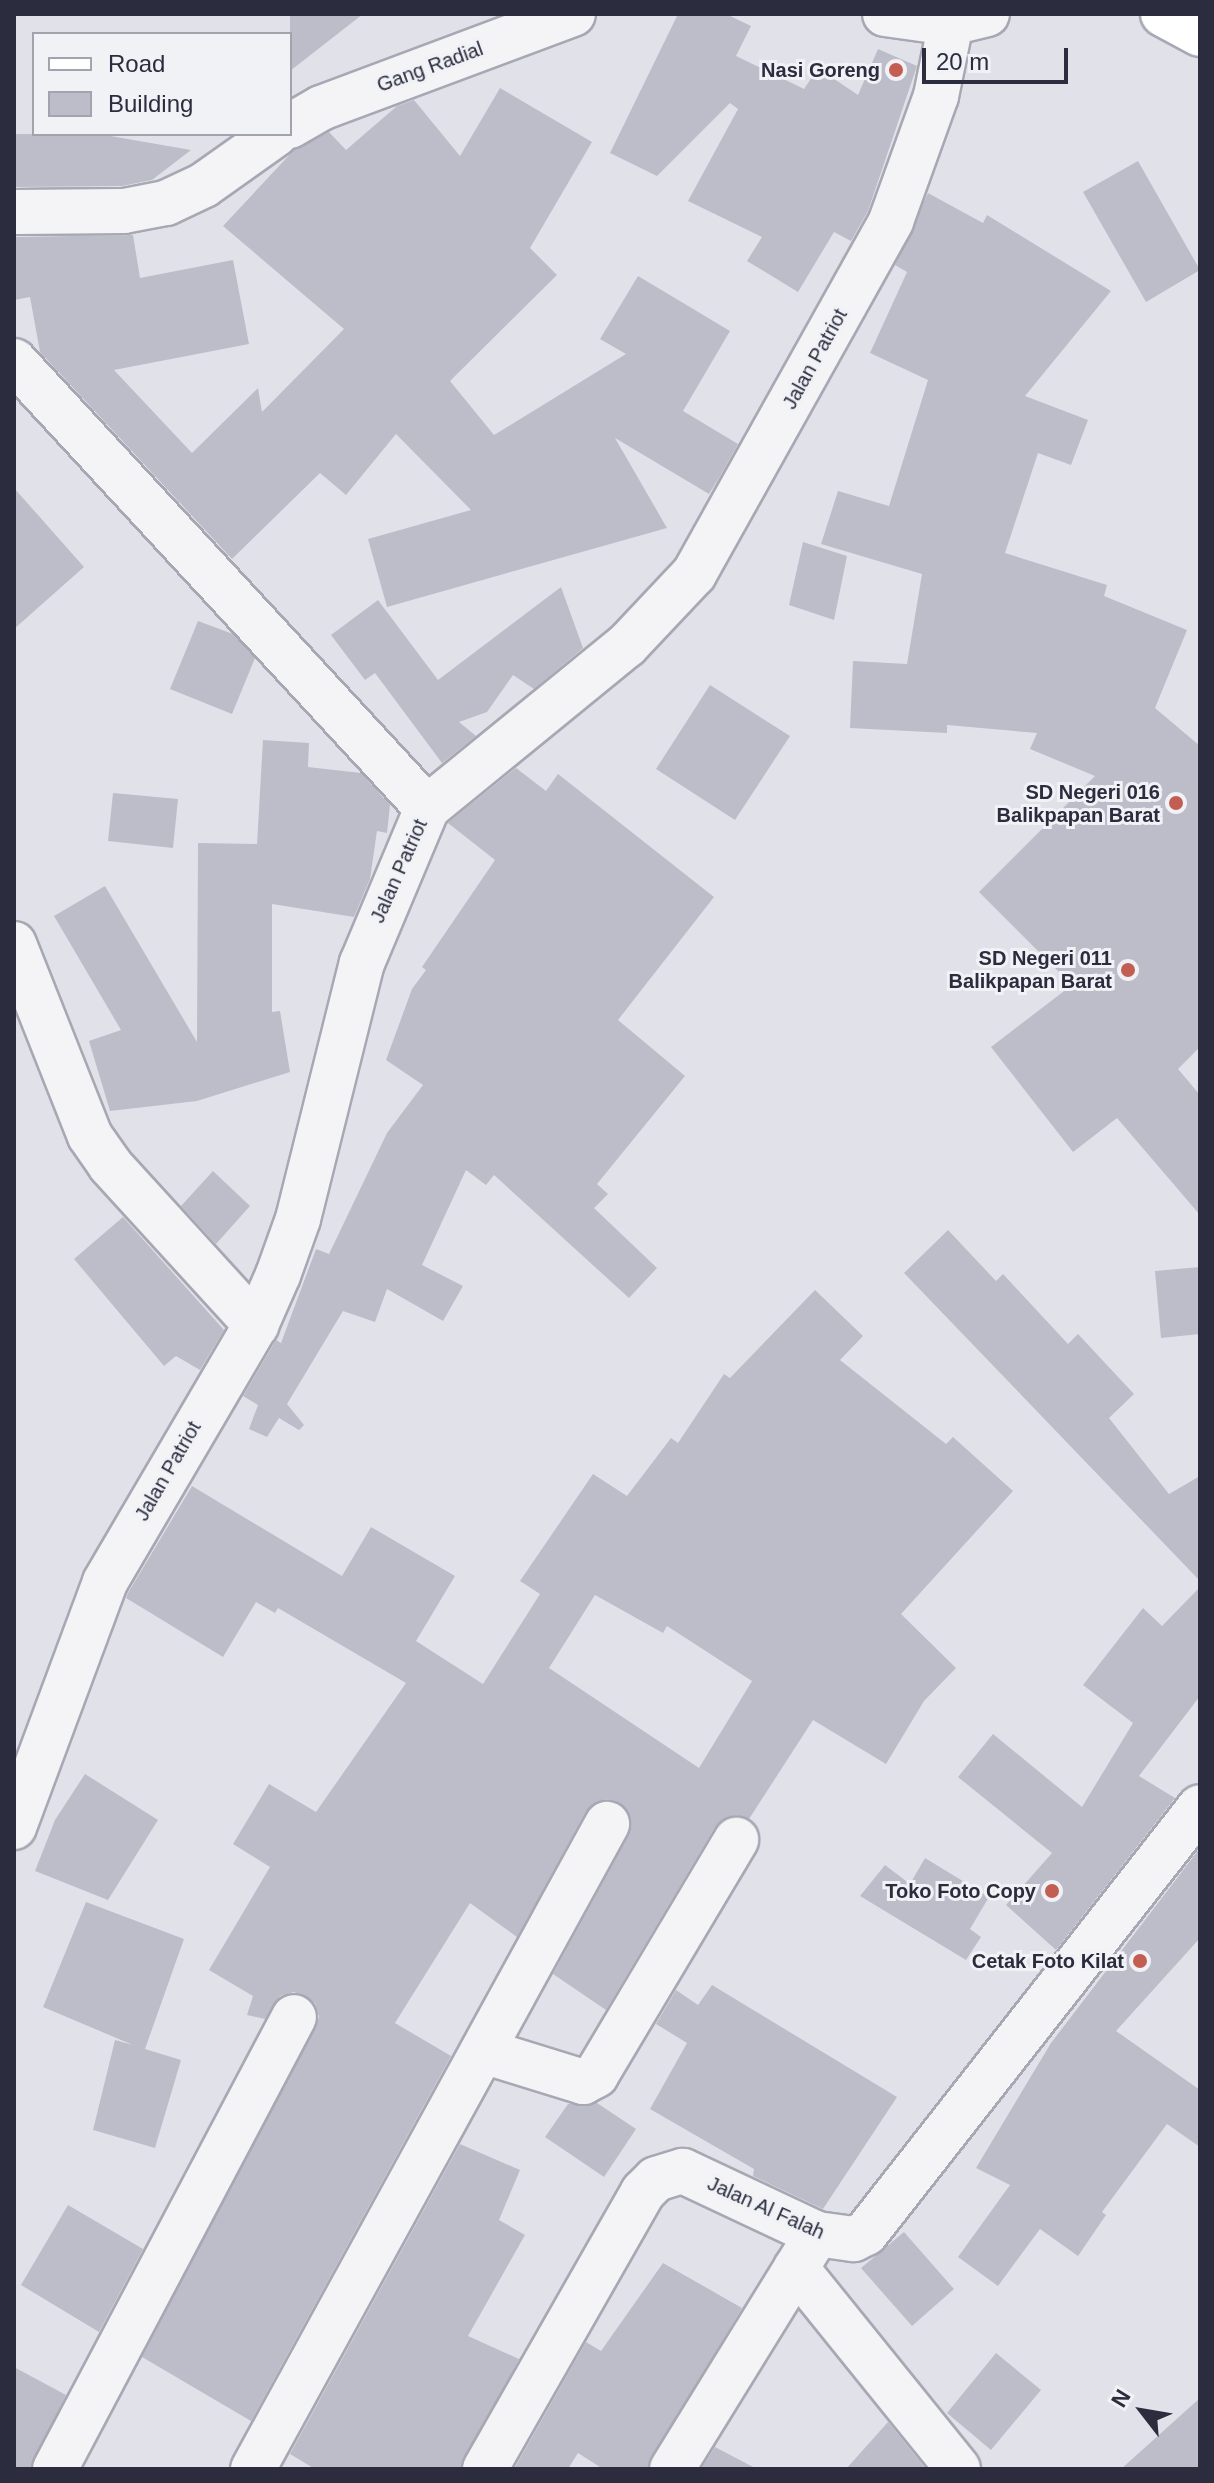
<!DOCTYPE html>
<html>
<head>
<meta charset="utf-8">
<style>
  body { margin:0 }
  #map { position:relative; width:1214px; height:2483px; overflow:hidden; background:#e1e2e9; font-family:Arial,sans-serif }
  div>[style] { position:absolute }
  .building>* { inset:0; background:#bcbdc8 }
  .roads { filter:drop-shadow(2px 0 #a7a8b3) drop-shadow(-2px 0 #a7a8b3) drop-shadow(0 2px #a7a8b3) drop-shadow(0 -2px #a7a8b3) }
  .minor>* { height:44px; margin:-22px; padding:0 22px; transform-origin:22px; border-radius:22px; background:#f4f4f7 }
  .major>* { height:44px; margin:-22px; padding:0 22px; transform-origin:22px; border-radius:22px; background:#fff }
  .dots>* { width:22px; height:22px; translate:-50% -50%; box-sizing:border-box; border:4px solid #f1f2f6; border-radius:50% }
  span { translate:-50% -50%; white-space:nowrap; text-align:center; line-height:1.15; -webkit-text-stroke:6px #f1f2f6; paint-order:stroke }
  .street-label { font-size:20px; color:#2b2d3f }
  .poi-label { font-size:20px; color:#2b2d3f; font-weight:700 }
  .right { translate:-100% -50%; text-align:right }
  .frame { position:absolute; inset:0; border:16px solid #2b2d3f; pointer-events:none }
  .legend { position:absolute; left:32px; top:32px; width:260px; height:104px; box-sizing:border-box; background:#f1f2f6; border:2px solid #a2a3ad; margin:0; padding:10px 14px; list-style:none; font-size:24px; color:#2b2d3f }
  .legend li { display:flex; align-items:center; gap:16px; height:40px }
  .legend b { width:40px; border:2px solid #a2a3ad }
  .north { position:absolute; left:1102px; top:2371px; width:80px; height:80px; -webkit-text-stroke:6px #f1f2f6; paint-order:stroke; rotate:301deg; font-size:22px; font-weight:700; line-height:32px; text-align:center; color:#2b2d3f }
  .north::after { content:''; display:block; margin:auto; width:28px; height:36px; background:#2b2d3f; clip-path:polygon(50% 0,100% 100%,50% 72%,0 100%) }
  .scale { position:absolute; left:922px; top:48px; width:146px; height:36px; box-sizing:border-box; border:4px solid #2b2d3f; border-top:0; padding-left:10px; font-size:24px; line-height:28px; white-space:nowrap; color:#2b2d3f; -webkit-text-stroke:6px #f1f2f6; paint-order:stroke }
</style>
</head>
<body>
<div id="map">
  <div class="building">
    <i style="clip-path:polygon(290px 14px,363px 14px,290px 71px)"></i>
    <i style="clip-path:polygon(678px 14px,726px 14px,751px 26px,736px 56px,804px 89px,818px 68px,858px 95px,878px 49px,917px 66px,868px 211px,851px 241px,834px 232px,798px 292px,747px 261px,762px 237px,688px 201px,738px 109px,730px 103px,657px 176px,610px 153px)"></i>
    <i style="clip-path:polygon(500px 88px,592px 142px,530px 248px,557px 275px,450px 381px,494px 435px,626px 354px,600px 339px,638px 276px,730px 331px,683px 411px,738px 444px,719px 478px,709px 494px,615px 438px,667px 528px,387px 607px,368px 539px,471px 510px,396px 434px,346px 495px,320px 473px,232px 559px,40px 352px,30px 297px,14px 300px,14px 237px,133px 235px,140px 278px,233px 260px,249px 344px,114px 370px,192px 453px,258px 388px,262px 412px,344px 329px,223px 226px,294px 150px,329px 132px,346px 150px,397px 106px,414px 100px,460px 156px)"></i>
    <i style="clip-path:polygon(14px 134px,99px 134px,191px 150px,152px 180px,122px 186px,14px 187px)"></i>
    <i style="clip-path:polygon(1138px 161px,1200px 270px,1146px 302px,1083px 192px)"></i>
    <i style="clip-path:polygon(928px 193px,983px 223px,987px 215px,1111px 291px,1025px 396px,1088px 420px,1071px 465px,1038px 453px,1005px 553px,1107px 585px,1104px 596px,1187px 630px,1155px 708px,1200px 746px,1200px 1047px,1178px 1069px,1200px 1095px,1200px 1215px,1117px 1118px,1073px 1152px,991px 1047px,1072px 985px,979px 892px,1095px 776px,1030px 749px,1037px 733px,947px 725px,947px 733px,850px 728px,853px 661px,907px 664px,922px 574px,821px 544px,838px 491px,889px 506px,928px 380px,870px 353px,907px 272px,895px 265px)"></i>
    <i style="clip-path:polygon(14px 488px,84px 567px,14px 629px)"></i>
    <i style="clip-path:polygon(803px 542px,847px 556px,834px 620px,789px 605px)"></i>
    <i style="clip-path:polygon(561px 587px,583px 648px,534px 689px,513px 675px,487px 712px,459px 722px,476px 736px,442px 763px,375px 673px,365px 680px,331px 635px,378px 600px,438px 680px)"></i>
    <i style="clip-path:polygon(198px 621px,233px 634px,255px 658px,232px 714px,170px 689px)"></i>
    <i style="clip-path:polygon(710px 685px,790px 736px,735px 820px,656px 769px)"></i>
    <i style="clip-path:polygon(263px 740px,309px 743px,308px 767px,361px 773px,390px 805px,387px 833px,377px 831px,370px 879px,354px 917px,272px 904px,272px 1012px,280px 1011px,290px 1072px,197px 1101px,110px 1111px,89px 1041px,121px 1030px,54px 916px,105px 886px,197px 1042px,198px 843px,257px 844px)"></i>
    <i style="clip-path:polygon(516px 768px,546px 791px,558px 774px,714px 897px,618px 1020px,685px 1076px,597px 1184px,608px 1194px,594px 1208px,657px 1268px,629px 1298px,494px 1175px,486px 1185px,466px 1170px,422px 1265px,463px 1286px,443px 1321px,387px 1289px,375px 1322px,343px 1311px,287px 1404px,304px 1425px,299px 1430px,279px 1418px,267px 1437px,249px 1429px,258px 1405px,243px 1396px,276px 1340px,281px 1343px,316px 1249px,329px 1254px,387px 1133px,423px 1085px,386px 1060px,412px 989px,426px 970px,422px 967px,495px 860px,448px 823px)"></i>
    <i style="clip-path:polygon(113px 793px,178px 799px,173px 848px,108px 841px)"></i>
    <i style="clip-path:polygon(213px 1171px,250px 1206px,216px 1244px,181px 1206px)"></i>
    <i style="clip-path:polygon(123px 1217px,224px 1330px,200px 1370px,176px 1356px,164px 1366px,74px 1259px)"></i>
    <i style="clip-path:polygon(948px 1230px,996px 1281px,1003px 1274px,1068px 1344px,1078px 1334px,1134px 1394px,1109px 1418px,1169px 1494px,1200px 1476px,1200px 1581px,904px 1273px)"></i>
    <i style="clip-path:polygon(1200px 1267px,1200px 1334px,1161px 1338px,1155px 1271px)"></i>
    <i style="clip-path:polygon(evenodd,815px 1290px,863px 1336px,840px 1360px,946px 1444px,953px 1437px,1013px 1491px,901px 1614px,956px 1668px,924px 1701px,886px 1764px,813px 1720px,749px 1819px,736px 1815px,715px 1827px,606px 2010px,553px 1974px,629px 1835px,629px 1812px,620px 1803px,606px 1799px,586px 1811px,517px 1937px,470px 1903px,395px 2023px,451px 2056px,251px 2421px,142px 2357px,319px 2017px,315px 2003px,294px 1992px,280px 1996px,265px 2019px,247px 2015px,253px 1996px,209px 1970px,270px 1867px,233px 1844px,269px 1784px,316px 1812px,406px 1683px,278px 1608px,275px 1613px,256px 1602px,223px 1657px,126px 1598px,128px 1593px,192px 1486px,342px 1576px,371px 1527px,455px 1576px,416px 1641px,483px 1684px,540px 1594px,520px 1581px,593px 1474px,627px 1496px,671px 1438px,678px 1443px,724px 1374px,730px 1378px,815px 1290px,595px 1595px,663px 1633px,667px 1626px,752px 1681px,699px 1768px,549px 1668px,595px 1595px)"></i>
    <i style="clip-path:polygon(1200px 1587px,1200px 1696px,1139px 1776px,1175px 1798px,1056px 1950px,1006px 1905px,1052px 1853px,958px 1777px,993px 1734px,1082px 1807px,1133px 1723px,1083px 1685px,1143px 1608px,1162px 1626px)"></i>
    <i style="clip-path:polygon(85px 1774px,158px 1820px,108px 1900px,35px 1871px,55px 1820px)"></i>
    <i style="clip-path:polygon(1200px 1848px,1200px 1938px,1116px 2031px,1200px 2090px,1200px 2147px,1167px 2124px,1102px 2212px,1106px 2215px,1078px 2256px,1040px 2229px,998px 2286px,958px 2257px,1010px 2185px,976px 2168px,1051px 2043px)"></i>
    <i style="clip-path:polygon(925px 1858px,989px 1897px,970px 1929px,981px 1937px,966px 1960px,860px 1896px,885px 1865px,910px 1884px)"></i>
    <i style="clip-path:polygon(86px 1902px,184px 1939px,145px 2049px,181px 2060px,155px 2148px,93px 2130px,115px 2040px,133px 2045px,43px 2007px)"></i>
    <i style="clip-path:polygon(712px 1985px,897px 2097px,823px 2209px,753px 2176px,754px 2169px,650px 2109px,687px 2043px,656px 2024px,676px 1990px,698px 2005px)"></i>
    <i style="clip-path:polygon(597px 2103px,636px 2129px,604px 2177px,545px 2137px,568px 2104px)"></i>
    <i style="clip-path:polygon(460px 2144px,520px 2170px,499px 2220px,525px 2235px,468px 2336px,519px 2359px,460px 2469px,315px 2469px,290px 2454px)"></i>
    <i style="clip-path:polygon(68px 2205px,143px 2249px,99px 2332px,21px 2285px)"></i>
    <i style="clip-path:polygon(904px 2232px,954px 2289px,912px 2326px,861px 2268px)"></i>
    <i style="clip-path:polygon(663px 2263px,742px 2308px,647px 2469px,603px 2469px,578px 2453px,568px 2469px,514px 2469px,586px 2342px,601px 2351px)"></i>
    <i style="clip-path:polygon(996px 2353px,1041px 2390px,991px 2450px,947px 2413px)"></i>
    <i style="clip-path:polygon(14px 2367px,66px 2395px,30px 2469px,14px 2469px)"></i>
    <i style="clip-path:polygon(1200px 2398px,1200px 2469px,1121px 2469px)"></i>
    <i style="clip-path:polygon(888px 2422px,926px 2469px,846px 2469px)"></i>
    <i style="clip-path:polygon(715px 2447px,757px 2469px,701px 2469px)"></i>
  </div>
  <div class="roads">
    <div class="minor">
      <i style="left:885px;top:14px;width:67px;rotate:7.8deg"></i>
      <i style="left:951px;top:23px;width:37px;rotate:-14deg"></i>
      <i style="left:290px;top:126px;width:36px;rotate:-30deg"></i>
      <i style="left:321px;top:108px;width:269px;rotate:-20.5deg"></i>
      <i style="left:14px;top:212px;width:110px;rotate:-0.5deg"></i>
      <i style="left:124px;top:211px;width:43px;rotate:-10.8deg"></i>
      <i style="left:166px;top:203px;width:42px;rotate:-25.3deg"></i>
      <i style="left:204px;top:185px;width:88px;rotate:-35.3deg"></i>
      <i style="left:14px;top:361px;width:609px;rotate:47.26deg"></i>
      <i style="left:14px;top:944px;width:206px;rotate:68.4deg"></i>
      <i style="left:90px;top:1136px;width:35px;rotate:55deg"></i>
      <i style="left:110px;top:1165px;width:217px;rotate:47.6deg"></i>
      <i style="left:14px;top:1827px;width:261px;rotate:-69.6deg"></i>
      <i style="left:105px;top:1582px;width:298px;rotate:-59.6deg"></i>
      <i style="left:256px;top:1325px;width:55px;rotate:-66.3deg"></i>
      <i style="left:278px;top:1275px;width:59px;rotate:-70.3deg"></i>
      <i style="left:298px;top:1219px;width:264px;rotate:-76deg"></i>
      <i style="left:362px;top:963px;width:168px;rotate:-67.2deg"></i>
      <i style="left:427px;top:808px;width:258px;rotate:-39.2deg"></i>
      <i style="left:627px;top:645px;width:98px;rotate:-46.7deg"></i>
      <i style="left:694px;top:574px;width:404px;rotate:-60.8deg"></i>
      <i style="left:891px;top:221px;width:133px;rotate:-70.2deg"></i>
      <i style="left:936px;top:96px;width:75px;rotate:-78.4deg"></i>
      <i style="left:483px;top:2051px;width:105px;rotate:17.2deg"></i>
      <i style="left:583px;top:2082px;width:15px;rotate:-28deg"></i>
      <i style="left:596px;top:2075px;width:274px;rotate:-59.2deg"></i>
      <i style="left:796px;top:2268px;width:258px;rotate:51.1deg"></i>
      <i style="left:55px;top:2469px;width:511px;rotate:-62.13deg"></i>
      <i style="left:253px;top:2469px;width:736px;rotate:-61.24deg"></i>
      <i style="left:485px;top:2469px;width:319px;rotate:-60.3deg"></i>
      <i style="left:643px;top:2192px;width:18px;rotate:-45deg"></i>
      <i style="left:656px;top:2179px;width:28px;rotate:-17deg"></i>
      <i style="left:683px;top:2171px;width:148px;rotate:25.2deg"></i>
      <i style="left:817px;top:2234px;width:37px;rotate:8deg"></i>
      <i style="left:854px;top:2239px;width:13px;rotate:-27deg"></i>
      <i style="left:866px;top:2233px;width:541px;rotate:-51.9deg"></i>
      <i style="left:672px;top:2469px;width:276px;rotate:-58.3deg"></i>
    </div>
    <div class="major">
      <i style="left:1163px;top:14px;width:42px;rotate:28.4deg"></i>
    </div>
  </div>
  <div class="dots">
    <i style="left:896px;top:70px;background:#c25e52"></i>
    <i style="left:1176px;top:803px;background:#c25e52"></i>
    <i style="left:1128px;top:970px;background:#c25e52"></i>
    <i style="left:1052px;top:1891px;background:#c25e52"></i>
    <i style="left:1140px;top:1961px;background:#c25e52"></i>
  </div>
  <div class="street-label">
    <span style="left:430px;top:67px;rotate:-20deg">Gang Radial</span>
    <span style="left:815px;top:359px;rotate:-61deg">Jalan Patriot</span>
    <span style="left:399px;top:871px;rotate:-66deg">Jalan Patriot</span>
    <span style="left:168px;top:1471px;rotate:-60deg">Jalan Patriot</span>
    <span style="left:766px;top:2208px;rotate:24deg">Jalan Al Falah</span>
  </div>
  <div class="poi-label">
    <span class="right" style="left:880px;top:70px">Nasi Goreng</span>
    <span class="right" style="left:1160px;top:804px">SD Negeri 016<br>Balikpapan Barat</span>
    <span class="right" style="left:1112px;top:970px">SD Negeri 011<br>Balikpapan Barat</span>
    <span class="right" style="left:1036px;top:1891px">Toko Foto Copy</span>
    <span class="right" style="left:1124px;top:1961px">Cetak Foto Kilat</span>
  </div>
  <div class="frame"></div>
  <ul class="legend">
  <li><b style="height:10px;background:#fff"></b>Road</li>
  <li><b style="height:22px;background:#bcbdc8"></b>Building</li>
  </ul>
  <div class="north">N</div>
  <div class="scale">20 m</div>
</div>
</body>
</html>
